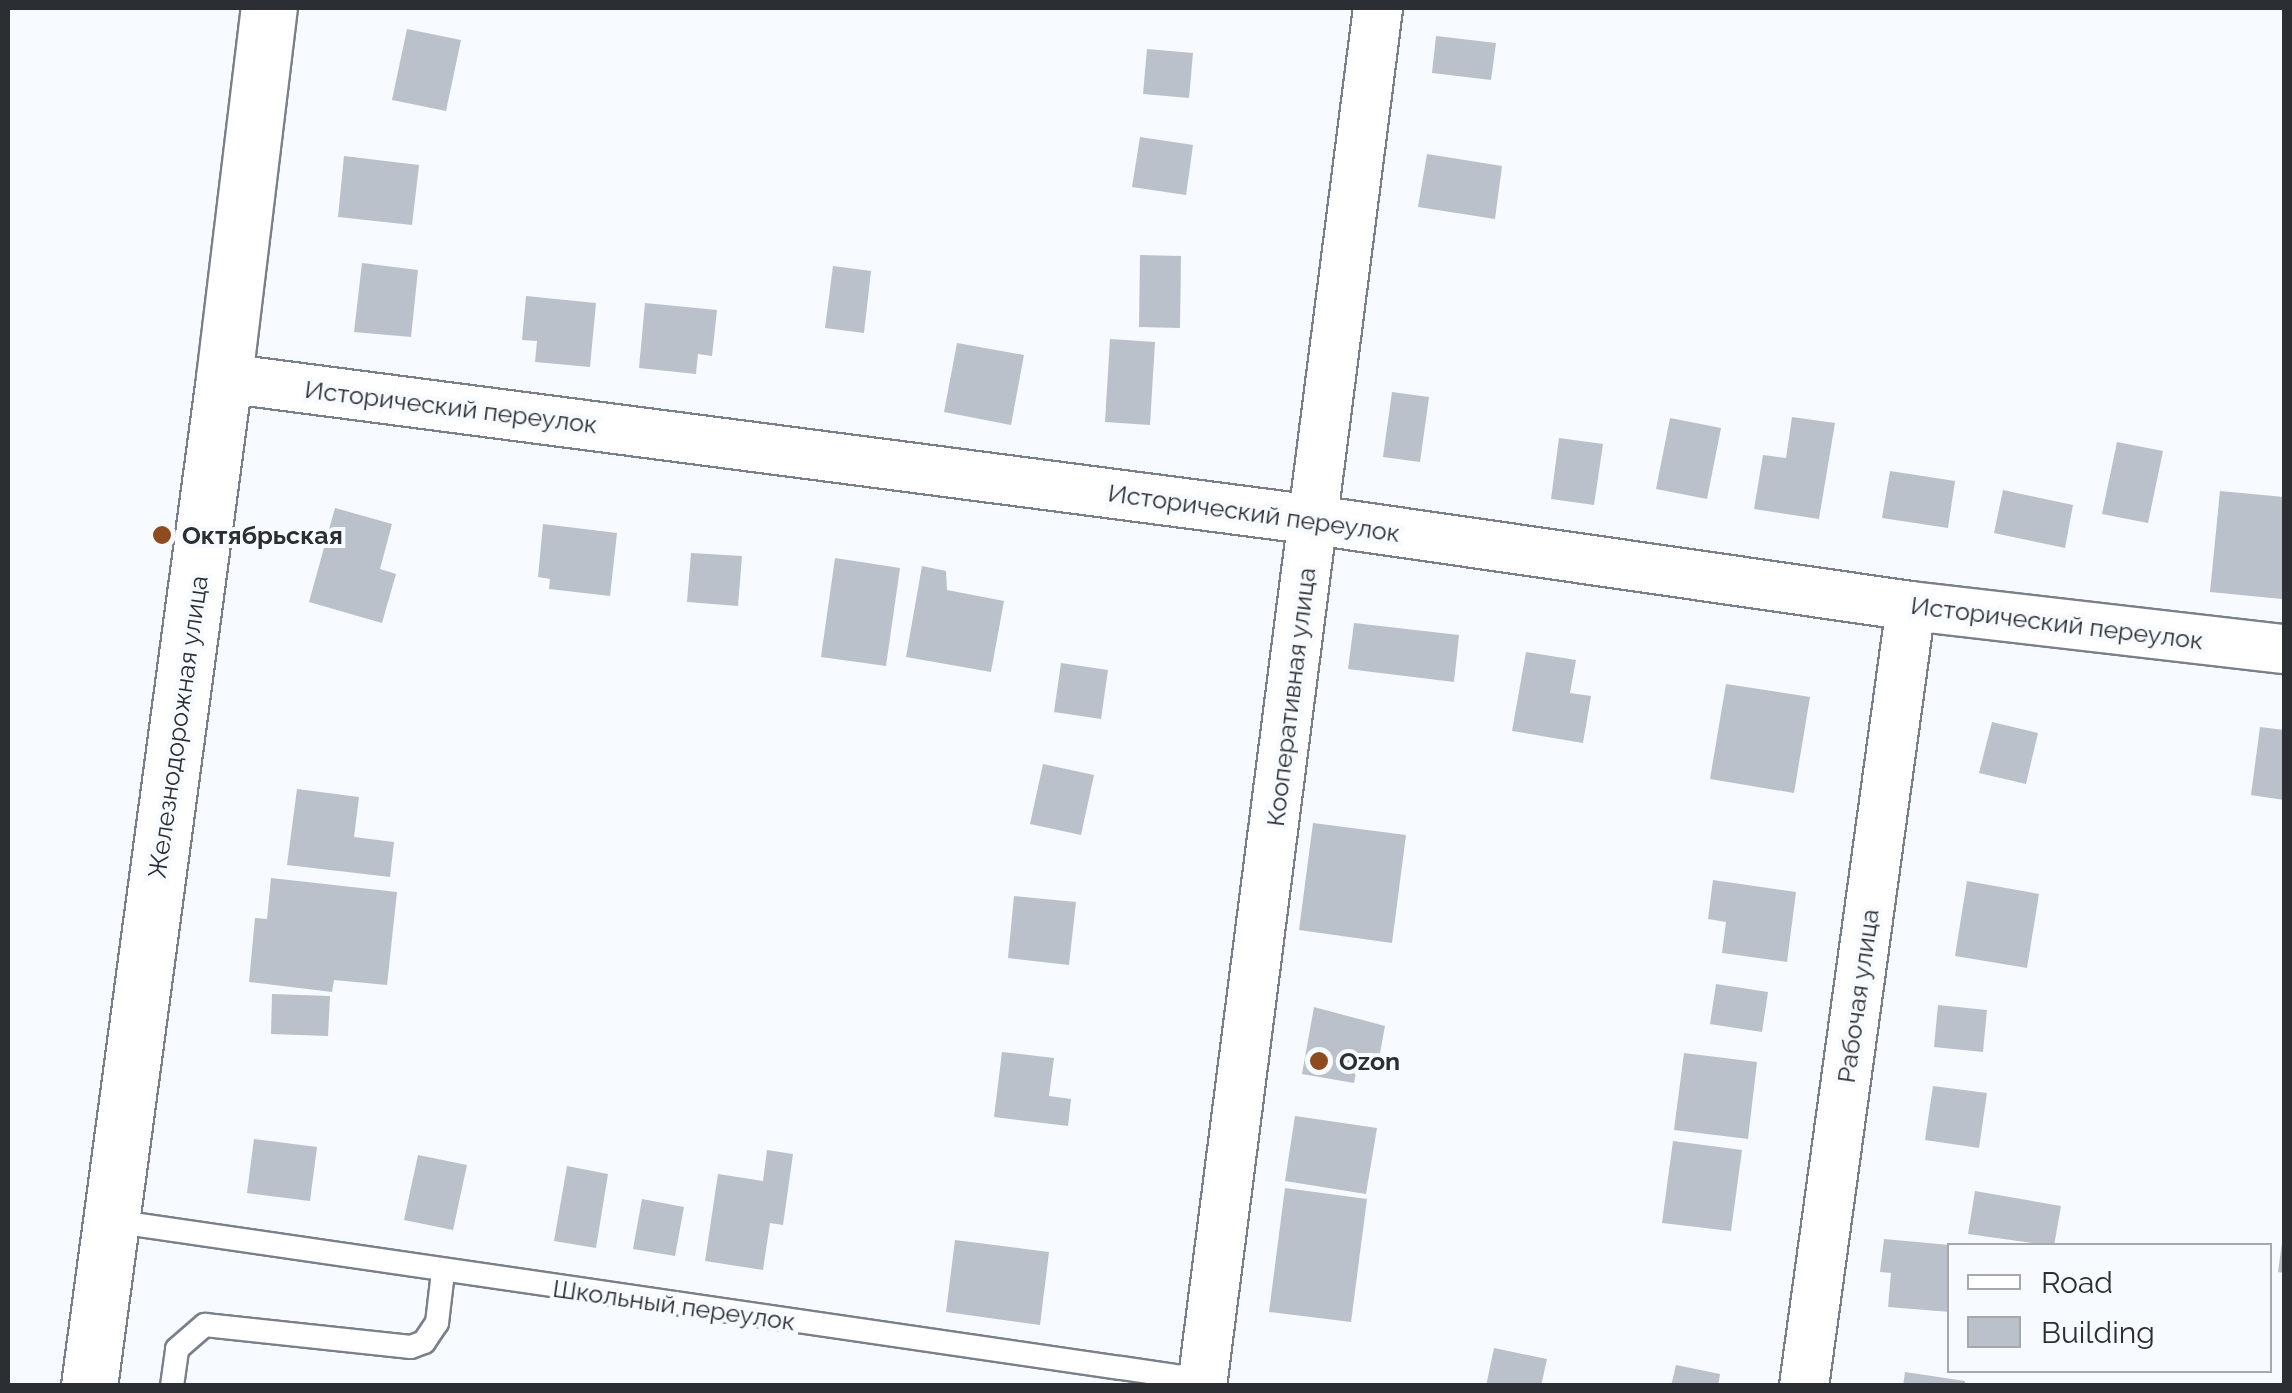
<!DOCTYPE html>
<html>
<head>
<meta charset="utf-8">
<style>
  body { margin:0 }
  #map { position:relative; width:2292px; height:1393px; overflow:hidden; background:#f7faff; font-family:Raleway,sans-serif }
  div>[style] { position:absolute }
  .building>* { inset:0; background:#bac1cb }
  .roads { filter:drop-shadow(2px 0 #7a808a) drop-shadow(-2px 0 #7a808a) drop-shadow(0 2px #7a808a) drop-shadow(0 -2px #7a808a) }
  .lane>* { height:22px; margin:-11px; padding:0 11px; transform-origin:11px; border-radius:11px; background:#fff }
  .street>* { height:48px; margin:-24px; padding:0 24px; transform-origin:24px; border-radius:24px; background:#fff }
  .primary>* { height:55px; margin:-27.5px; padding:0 27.5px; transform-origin:27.5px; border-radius:27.5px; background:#fff }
  .dots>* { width:28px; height:28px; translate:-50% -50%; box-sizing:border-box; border:5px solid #f7faff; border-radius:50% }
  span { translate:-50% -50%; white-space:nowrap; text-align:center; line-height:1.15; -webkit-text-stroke:8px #f7faff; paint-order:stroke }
  .street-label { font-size:25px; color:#2b2e32 }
  .poi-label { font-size:25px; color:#2b2e32; font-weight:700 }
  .left { translate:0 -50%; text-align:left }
  .frame { position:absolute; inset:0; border:10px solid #2b2e32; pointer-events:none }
  .legend { position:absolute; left:1947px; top:1243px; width:325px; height:130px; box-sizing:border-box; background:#f7faff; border:2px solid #a5a8ad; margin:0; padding:12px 18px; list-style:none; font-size:30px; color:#2b2e32 }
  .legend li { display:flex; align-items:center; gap:20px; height:50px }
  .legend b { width:50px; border:2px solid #a5a8ad }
</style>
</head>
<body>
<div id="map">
  <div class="building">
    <i style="clip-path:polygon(407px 29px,461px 40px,446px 111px,392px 100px)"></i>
    <i style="clip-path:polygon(1436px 36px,1496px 43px,1491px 80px,1432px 73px)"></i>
    <i style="clip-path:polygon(1147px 49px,1193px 53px,1189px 98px,1143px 94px)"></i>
    <i style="clip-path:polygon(1140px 137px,1193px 145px,1186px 195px,1132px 187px)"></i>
    <i style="clip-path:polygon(1427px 154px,1502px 166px,1495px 219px,1418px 207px)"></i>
    <i style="clip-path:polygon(344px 156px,419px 165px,412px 225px,338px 217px)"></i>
    <i style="clip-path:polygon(1140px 255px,1181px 256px,1180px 328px,1139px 327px)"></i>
    <i style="clip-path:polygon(362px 263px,418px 270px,411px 337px,354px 332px)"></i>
    <i style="clip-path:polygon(833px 266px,871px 271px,864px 333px,825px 328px)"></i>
    <i style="clip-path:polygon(526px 296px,596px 303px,590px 367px,535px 362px,537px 341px,522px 340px)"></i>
    <i style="clip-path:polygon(645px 303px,717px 310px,712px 356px,698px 354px,696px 374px,639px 368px)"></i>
    <i style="clip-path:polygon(1110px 339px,1155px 342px,1150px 425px,1105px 422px)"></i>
    <i style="clip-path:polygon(957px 343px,1024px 355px,1011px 425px,944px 412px)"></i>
    <i style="clip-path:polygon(1392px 392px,1429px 397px,1420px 462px,1383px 457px)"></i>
    <i style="clip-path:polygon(1792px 417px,1835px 423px,1819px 519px,1754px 509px,1763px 455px,1786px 458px)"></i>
    <i style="clip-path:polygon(1670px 418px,1721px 428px,1707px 499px,1656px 489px)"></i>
    <i style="clip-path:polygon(1559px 438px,1603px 444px,1594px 505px,1551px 499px)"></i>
    <i style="clip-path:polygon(2117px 442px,2163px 451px,2148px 523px,2102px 514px)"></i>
    <i style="clip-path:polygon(1890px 471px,1955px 481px,1948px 528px,1882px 518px)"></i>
    <i style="clip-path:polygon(2003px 490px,2073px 505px,2065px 548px,1994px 533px)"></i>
    <i style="clip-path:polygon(2220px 491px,2284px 497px,2282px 599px,2210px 592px)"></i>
    <i style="clip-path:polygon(335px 508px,392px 524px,380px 569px,396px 574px,382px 623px,309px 602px)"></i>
    <i style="clip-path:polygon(543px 524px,617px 533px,610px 596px,549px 589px,550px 579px,538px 577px)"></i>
    <i style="clip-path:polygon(691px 553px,742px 556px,738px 606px,687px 602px)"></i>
    <i style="clip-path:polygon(835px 558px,900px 568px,886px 666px,821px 657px)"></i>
    <i style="clip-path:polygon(922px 566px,946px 571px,947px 590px,1004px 601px,991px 672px,906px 657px)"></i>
    <i style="clip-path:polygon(1354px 623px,1459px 635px,1454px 682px,1348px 669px)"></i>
    <i style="clip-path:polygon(1526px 652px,1576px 660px,1570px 693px,1591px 696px,1583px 743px,1512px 731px)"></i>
    <i style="clip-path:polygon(1061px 663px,1108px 670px,1101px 719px,1054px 712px)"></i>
    <i style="clip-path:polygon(1726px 684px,1810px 697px,1794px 793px,1710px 779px)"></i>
    <i style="clip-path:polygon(1992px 722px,2038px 733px,2026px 784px,1979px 773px)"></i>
    <i style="clip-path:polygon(2260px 727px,2284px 730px,2284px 800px,2251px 795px)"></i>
    <i style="clip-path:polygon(1043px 764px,1094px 775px,1081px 835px,1030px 824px)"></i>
    <i style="clip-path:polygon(297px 789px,359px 797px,354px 837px,394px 842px,390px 877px,287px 865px)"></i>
    <i style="clip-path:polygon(1313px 823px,1406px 835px,1392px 943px,1299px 930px)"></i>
    <i style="clip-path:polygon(271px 878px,397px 892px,387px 985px,334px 980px,332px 992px,249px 982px,255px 918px,267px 919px)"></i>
    <i style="clip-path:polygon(1713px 880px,1796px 892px,1787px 962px,1722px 953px,1726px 922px,1708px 919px)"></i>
    <i style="clip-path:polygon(1967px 881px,2039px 894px,2027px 968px,1955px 956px)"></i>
    <i style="clip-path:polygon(1014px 896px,1076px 902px,1069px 965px,1008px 958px)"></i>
    <i style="clip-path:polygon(1716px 984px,1768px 992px,1762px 1032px,1710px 1024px)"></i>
    <i style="clip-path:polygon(272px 994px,330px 996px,328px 1036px,271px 1034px)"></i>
    <i style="clip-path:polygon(1938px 1005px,1987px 1010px,1983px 1052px,1934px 1047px)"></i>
    <i style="clip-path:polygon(1314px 1007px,1385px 1026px,1378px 1064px,1358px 1061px,1354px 1083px,1302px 1074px)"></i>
    <i style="clip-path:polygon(1002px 1052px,1054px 1058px,1049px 1096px,1071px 1099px,1068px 1126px,994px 1117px)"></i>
    <i style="clip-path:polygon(1684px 1053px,1757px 1062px,1748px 1139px,1674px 1130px)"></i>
    <i style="clip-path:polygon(1933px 1086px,1987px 1093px,1979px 1148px,1925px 1140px)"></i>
    <i style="clip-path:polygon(1295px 1116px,1377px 1128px,1366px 1194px,1285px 1181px)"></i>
    <i style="clip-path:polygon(254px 1139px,317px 1147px,310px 1201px,247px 1193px)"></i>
    <i style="clip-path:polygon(1673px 1141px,1742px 1150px,1731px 1231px,1662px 1223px)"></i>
    <i style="clip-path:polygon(767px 1150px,793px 1154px,783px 1225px,770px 1223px,763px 1270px,705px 1261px,718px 1174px,763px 1181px)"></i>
    <i style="clip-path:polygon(418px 1155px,467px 1165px,453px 1230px,404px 1220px)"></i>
    <i style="clip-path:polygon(567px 1166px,608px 1174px,596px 1248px,554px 1241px)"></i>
    <i style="clip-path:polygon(1285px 1188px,1367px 1199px,1351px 1322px,1269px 1312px)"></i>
    <i style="clip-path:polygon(1975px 1191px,2061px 1206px,2054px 1246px,1968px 1234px)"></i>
    <i style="clip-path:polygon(642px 1199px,684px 1207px,675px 1256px,633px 1249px)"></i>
    <i style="clip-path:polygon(1884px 1239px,1950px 1245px,1950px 1312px,1888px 1307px,1891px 1273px,1880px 1272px)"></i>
    <i style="clip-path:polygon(955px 1240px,1049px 1252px,1040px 1325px,946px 1312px)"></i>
    <i style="clip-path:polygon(2282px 1243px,2284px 1243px,2284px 1273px,2278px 1272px)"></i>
    <i style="clip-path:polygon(1494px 1348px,1547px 1359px,1541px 1386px,1486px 1386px)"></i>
    <i style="clip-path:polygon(1676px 1365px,1720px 1374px,1718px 1386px,1671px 1386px)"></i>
    <i style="clip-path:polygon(1905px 1372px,1965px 1381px,1965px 1386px,1903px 1386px)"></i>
  </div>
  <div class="roads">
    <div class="lane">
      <i style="left:112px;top:1221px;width:1103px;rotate:8.29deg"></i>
      <i style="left:172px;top:1386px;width:37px;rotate:-82deg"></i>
      <i style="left:177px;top:1349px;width:37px;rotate:-41deg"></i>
      <i style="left:205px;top:1325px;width:207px;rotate:6.1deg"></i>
      <i style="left:411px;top:1347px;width:14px;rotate:-21deg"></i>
      <i style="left:424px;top:1342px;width:23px;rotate:-56deg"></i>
      <i style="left:437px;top:1323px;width:51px;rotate:-83.3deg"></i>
    </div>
    <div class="street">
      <i style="left:224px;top:378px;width:1099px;rotate:7.42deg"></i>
      <i style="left:1314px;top:520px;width:603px;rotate:8.2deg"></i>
      <i style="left:1911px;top:606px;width:375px;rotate:6.6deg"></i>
      <i style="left:1202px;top:1386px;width:1389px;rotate:-82.72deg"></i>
      <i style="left:1804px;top:1386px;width:787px;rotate:-82.19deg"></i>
    </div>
    <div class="primary">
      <i style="left:89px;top:1386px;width:1017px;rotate:-82.37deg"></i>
      <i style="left:224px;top:378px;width:373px;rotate:-83.1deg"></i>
    </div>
  </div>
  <div class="dots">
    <i style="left:162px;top:535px;background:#8f4b20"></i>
    <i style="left:1319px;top:1061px;background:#8f4b20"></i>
  </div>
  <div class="street-label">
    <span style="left:451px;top:407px;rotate:7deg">Исторический переулок</span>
    <span style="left:1254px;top:513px;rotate:8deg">Исторический переулок</span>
    <span style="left:2057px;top:623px;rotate:7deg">Исторический переулок</span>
    <span style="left:1291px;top:697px;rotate:-83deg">Кооперативная улица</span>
    <span style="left:178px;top:727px;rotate:-82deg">Железнодорожная улица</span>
    <span style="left:1858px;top:996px;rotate:-82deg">Рабочая улица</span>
    <span style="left:674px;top:1305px;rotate:8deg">Школьный переулок</span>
  </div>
  <div class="poi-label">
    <span class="left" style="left:182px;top:535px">Октябрьская</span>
    <span class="left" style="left:1339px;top:1061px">Ozon</span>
  </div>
  <div class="frame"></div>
  <ul class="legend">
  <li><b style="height:12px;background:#fff"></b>Road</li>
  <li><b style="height:28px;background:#bac1cb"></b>Building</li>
  </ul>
</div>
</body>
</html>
